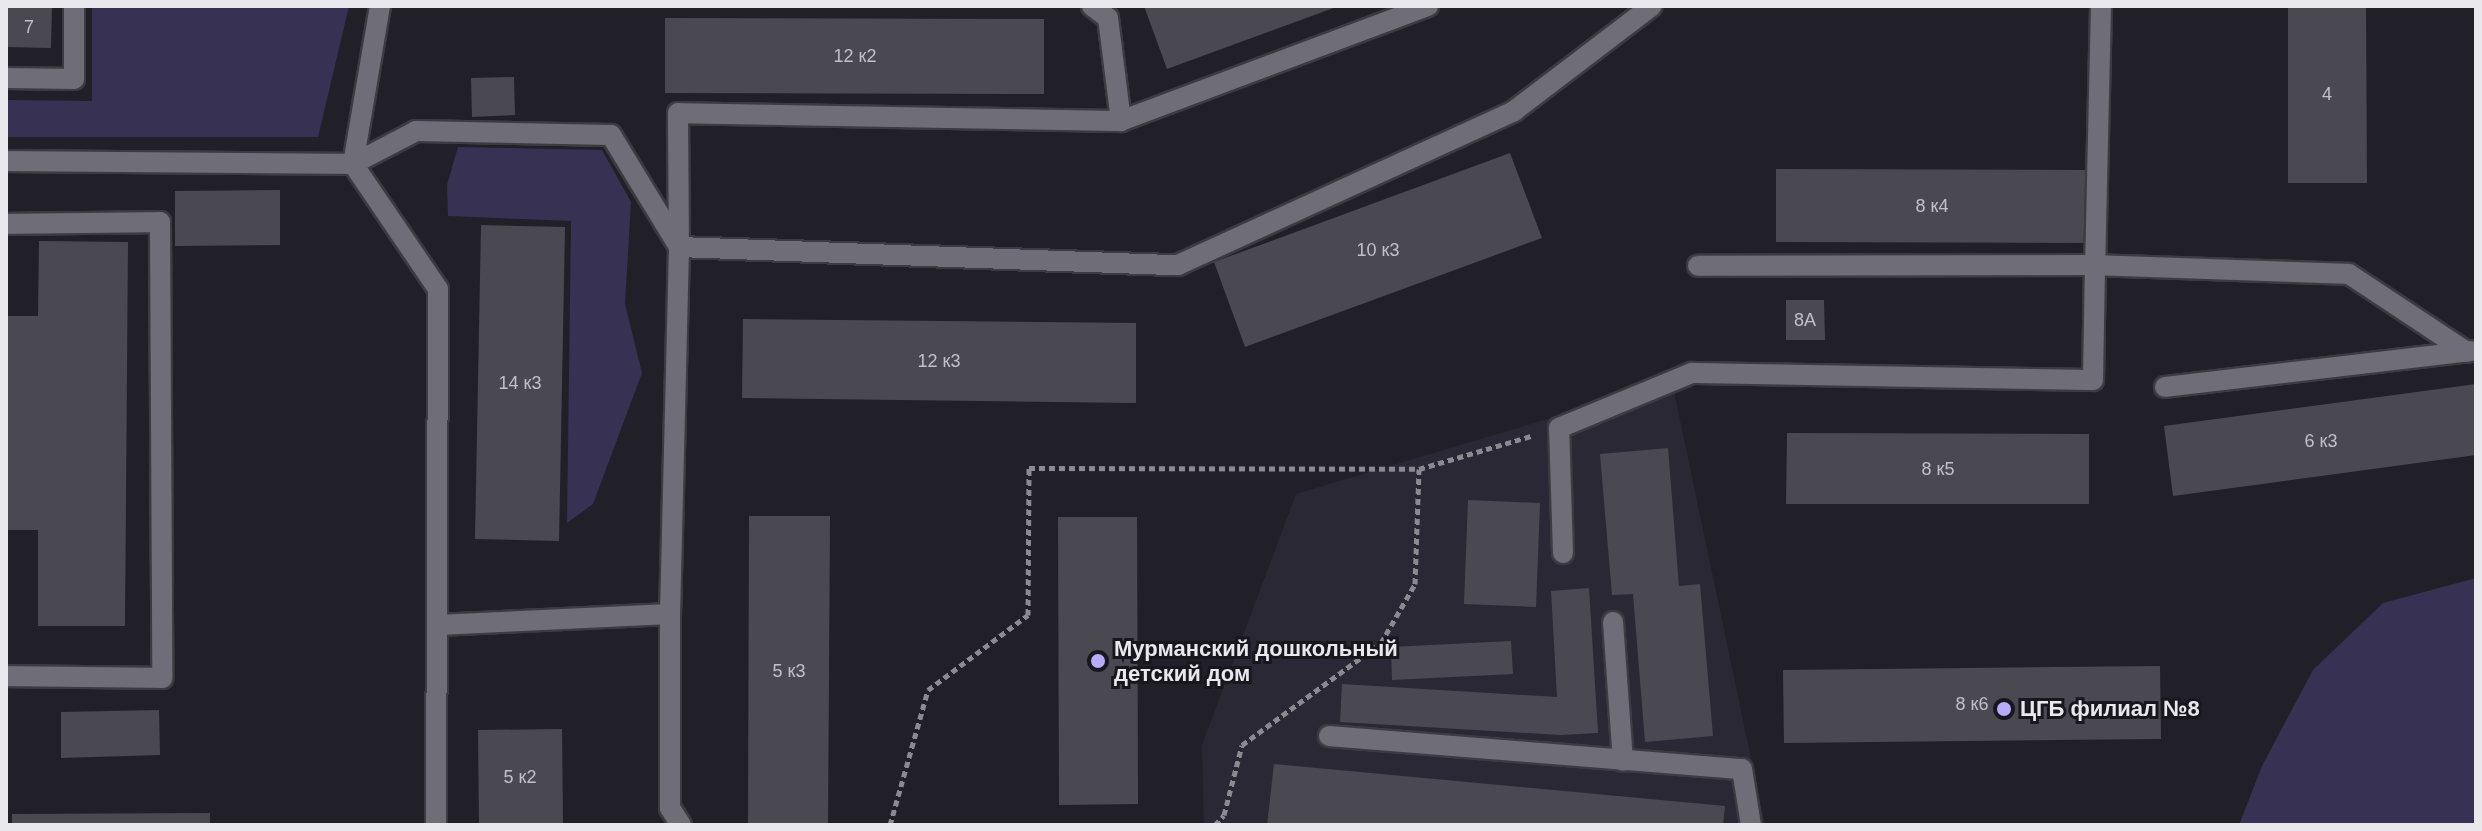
<!DOCTYPE html>
<html>
<head>
<meta charset="utf-8">
<style>
  body { margin:0 }
  #map { position:relative; width:2482px; height:831px; overflow:hidden; background:#212028; font-family:Helvetica,sans-serif }
  div>[style] { position:absolute }
  .built>* { inset:0; background:#2a2835 }
  .green>* { inset:0; background:#373154 }
  .building>* { inset:0; background:#4a4952 }
  .path>* { height:5px; margin-top:-2.5px; transform-origin:0; background:repeating-linear-gradient(90deg,#8b8a91 0 6px,transparent 0 10px) }
  .roads { filter:drop-shadow(2px 0 #3c3b41) drop-shadow(-2px 0 #3c3b41) drop-shadow(0 2px #3c3b41) drop-shadow(0 -2px #3c3b41) }
  .minor>* { height:20px; margin:-10px; padding:0 10px; transform-origin:10px; border-radius:10px; background:#6f6e78 }
  .dots>* { width:22px; height:22px; translate:-50% -50%; box-sizing:border-box; border:4px solid #18171e; border-radius:50% }
  span { translate:-50% -50%; white-space:nowrap; text-align:center; line-height:1.15; -webkit-text-stroke:6px #18171e; paint-order:stroke }
  .number-label { font-size:18px; color:#c0c0c6 }
  .number-label span { -webkit-text-stroke-width:0 }
  .poi-label { font-size:22px; color:#e8e8ed; font-weight:700 }
  .left { translate:0 -50%; text-align:left }
  .frame { position:absolute; inset:0; border:8px solid #e8e8ed; pointer-events:none }
</style>
</head>
<body>
<div id="map">
  <div class="built">
    <i style="clip-path:polygon(1672px 382px,1765px 825px,1204px 825px,1202px 745px,1296px 494px)"></i>
  </div>
  <div class="green">
    <i style="clip-path:polygon(92px 6px,349px 6px,318px 137px,6px 137px,6px 100px,92px 101px)"></i>
    <i style="clip-path:polygon(458px 147px,602px 150px,631px 202px,625px 304px,642px 373px,593px 504px,567px 523px,571px 221px,448px 216px,447px 185px)"></i>
    <i style="clip-path:polygon(2476px 578px,2476px 825px,2239px 825px,2262px 766px,2313px 670px,2383px 603px)"></i>
  </div>
  <div class="building">
    <i style="clip-path:polygon(6px 6px,52px 6px,51px 48px,6px 47px)"></i>
    <i style="clip-path:polygon(1144px 6px,1339px 6px,1167px 69px)"></i>
    <i style="clip-path:polygon(2288px 6px,2366px 6px,2367px 183px,2288px 183px)"></i>
    <i style="clip-path:polygon(665px 18px,1044px 19px,1044px 94px,665px 93px)"></i>
    <i style="clip-path:polygon(514px 77px,515px 115px,472px 117px,471px 78px)"></i>
    <i style="clip-path:polygon(1510px 153px,1542px 238px,1245px 347px,1214px 262px)"></i>
    <i style="clip-path:polygon(1776px 169px,2088px 170px,2088px 243px,1776px 242px)"></i>
    <i style="clip-path:polygon(280px 190px,280px 245px,175px 246px,175px 191px)"></i>
    <i style="clip-path:polygon(481px 225px,565px 227px,559px 541px,475px 539px)"></i>
    <i style="clip-path:polygon(39px 241px,128px 242px,125px 626px,38px 626px,38px 530px,6px 530px,6px 316px,38px 316px)"></i>
    <i style="clip-path:polygon(1786px 300px,1824px 300px,1825px 340px,1786px 340px)"></i>
    <i style="clip-path:polygon(743px 319px,1136px 323px,1136px 403px,742px 398px)"></i>
    <i style="clip-path:polygon(2476px 384px,2476px 455px,2173px 496px,2164px 426px)"></i>
    <i style="clip-path:polygon(1787px 433px,2089px 434px,2089px 504px,1786px 504px)"></i>
    <i style="clip-path:polygon(1668px 448px,1679px 586px,1700px 584px,1713px 736px,1645px 742px,1633px 594px,1612px 595px,1600px 454px)"></i>
    <i style="clip-path:polygon(1468px 500px,1540px 503px,1536px 607px,1464px 604px)"></i>
    <i style="clip-path:polygon(749px 516px,830px 516px,828px 825px,748px 825px)"></i>
    <i style="clip-path:polygon(1058px 517px,1137px 517px,1138px 804px,1059px 805px)"></i>
    <i style="clip-path:polygon(1589px 588px,1598px 733px,1560px 735px,1340px 722px,1342px 684px,1557px 697px,1551px 591px)"></i>
    <i style="clip-path:polygon(1511px 641px,1513px 674px,1392px 680px,1391px 647px)"></i>
    <i style="clip-path:polygon(2160px 666px,2161px 739px,1784px 743px,1783px 670px)"></i>
    <i style="clip-path:polygon(159px 710px,160px 755px,61px 758px,61px 712px)"></i>
    <i style="clip-path:polygon(562px 729px,563px 825px,479px 825px,478px 730px)"></i>
    <i style="clip-path:polygon(1274px 764px,1725px 806px,1723px 825px,1267px 825px)"></i>
    <i style="clip-path:polygon(210px 813px,210px 825px,12px 825px,12px 814px)"></i>
  </div>
  <div class="path">
    <i style="left:890px;top:825px;width:140px;rotate:-74.3deg"></i>
    <i style="left:928px;top:690px;width:125px;rotate:-36.9deg"></i>
    <i style="left:1028px;top:615px;width:147px;rotate:-89.6deg"></i>
    <i style="left:1029px;top:468px;width:390px;rotate:0.1deg"></i>
    <i style="left:1419px;top:469px;width:117px;rotate:-16.4deg"></i>
    <i style="left:1215px;top:825px;width:13px;rotate:-48deg"></i>
    <i style="left:1224px;top:815px;width:72px;rotate:-75.6deg"></i>
    <i style="left:1242px;top:745px;width:172px;rotate:-36.3deg"></i>
    <i style="left:1381px;top:643px;width:68px;rotate:-60deg"></i>
    <i style="left:1415px;top:584px;width:115px;rotate:-88deg"></i>
  </div>
  <div class="roads">
    <div class="minor">
      <i style="left:380px;top:6px;width:160px;rotate:99.7deg"></i>
      <i style="left:353px;top:164px;width:151px;rotate:55.8deg"></i>
      <i style="left:438px;top:289px;width:536px;rotate:90.21deg"></i>
      <i style="left:1092px;top:6px;width:20px;rotate:37deg"></i>
      <i style="left:1108px;top:18px;width:104px;rotate:82.8deg"></i>
      <i style="left:1428px;top:6px;width:328px;rotate:159.5deg"></i>
      <i style="left:1121px;top:121px;width:443px;rotate:-179deg"></i>
      <i style="left:678px;top:113px;width:134px;rotate:89.6deg"></i>
      <i style="left:679px;top:247px;width:499px;rotate:2.1deg"></i>
      <i style="left:1178px;top:265px;width:370px;rotate:-24.6deg"></i>
      <i style="left:1514px;top:111px;width:173px;rotate:-37.3deg"></i>
      <i style="left:2101px;top:6px;width:259px;rotate:91.3deg"></i>
      <i style="left:2095px;top:265px;width:254px;rotate:2deg"></i>
      <i style="left:2349px;top:274px;width:141px;rotate:33.5deg"></i>
      <i style="left:6px;top:78px;width:68px;rotate:0.8deg"></i>
      <i style="left:74px;top:79px;width:73px;rotate:-90deg"></i>
      <i style="left:6px;top:161px;width:347px;rotate:0.5deg"></i>
      <i style="left:353px;top:164px;width:71px;rotate:-27.6deg"></i>
      <i style="left:416px;top:131px;width:195px;rotate:1.2deg"></i>
      <i style="left:611px;top:135px;width:131px;rotate:58.7deg"></i>
      <i style="left:679px;top:247px;width:367px;rotate:91.4deg"></i>
      <i style="left:6px;top:224px;width:154px;rotate:-0.7deg"></i>
      <i style="left:160px;top:222px;width:456px;rotate:89.7deg"></i>
      <i style="left:162px;top:678px;width:156px;rotate:-179.3deg"></i>
      <i style="left:2165px;top:387px;width:308px;rotate:-6.7deg"></i>
      <i style="left:1563px;top:553px;width:125px;rotate:-91.8deg"></i>
      <i style="left:1559px;top:428px;width:144px;rotate:-22.5deg"></i>
      <i style="left:1692px;top:373px;width:401px;rotate:1deg"></i>
      <i style="left:2093px;top:380px;width:115px;rotate:-89deg"></i>
      <i style="left:2095px;top:265px;width:397px;rotate:179.9deg"></i>
      <i style="left:1613px;top:622px;width:139px;rotate:85.9deg"></i>
      <i style="left:437px;top:625px;width:233px;rotate:-2.7deg"></i>
      <i style="left:670px;top:614px;width:194px;rotate:90deg"></i>
      <i style="left:670px;top:808px;width:20px;rotate:57deg"></i>
      <i style="left:1329px;top:736px;width:414px;rotate:4.6deg"></i>
      <i style="left:1742px;top:769px;width:57px;rotate:80.9deg"></i>
    </div>
  </div>
  <div class="dots">
    <i style="left:1098px;top:661px;background:#b8abf7"></i>
    <i style="left:2004px;top:709px;background:#b8abf7"></i>
  </div>
  <div class="number-label">
    <span style="left:29px;top:27px">7</span>
    <span style="left:855px;top:56px">12 к2</span>
    <span style="left:2327px;top:94px">4</span>
    <span style="left:1932px;top:206px">8 к4</span>
    <span style="left:1378px;top:250px">10 к3</span>
    <span style="left:1805px;top:320px">8А</span>
    <span style="left:939px;top:361px">12 к3</span>
    <span style="left:520px;top:383px">14 к3</span>
    <span style="left:2321px;top:441px">6 к3</span>
    <span style="left:1938px;top:469px">8 к5</span>
    <span style="left:789px;top:671px">5 к3</span>
    <span style="left:1972px;top:704px">8 к6</span>
    <span style="left:520px;top:777px">5 к2</span>
  </div>
  <div class="poi-label">
    <span class="left" style="left:1114px;top:661px">Мурманский дошкольный<br>детский дом</span>
    <span class="left" style="left:2020px;top:709px">ЦГБ филиал №8</span>
  </div>
  <div class="frame"></div>
</div>
</body>
</html>
